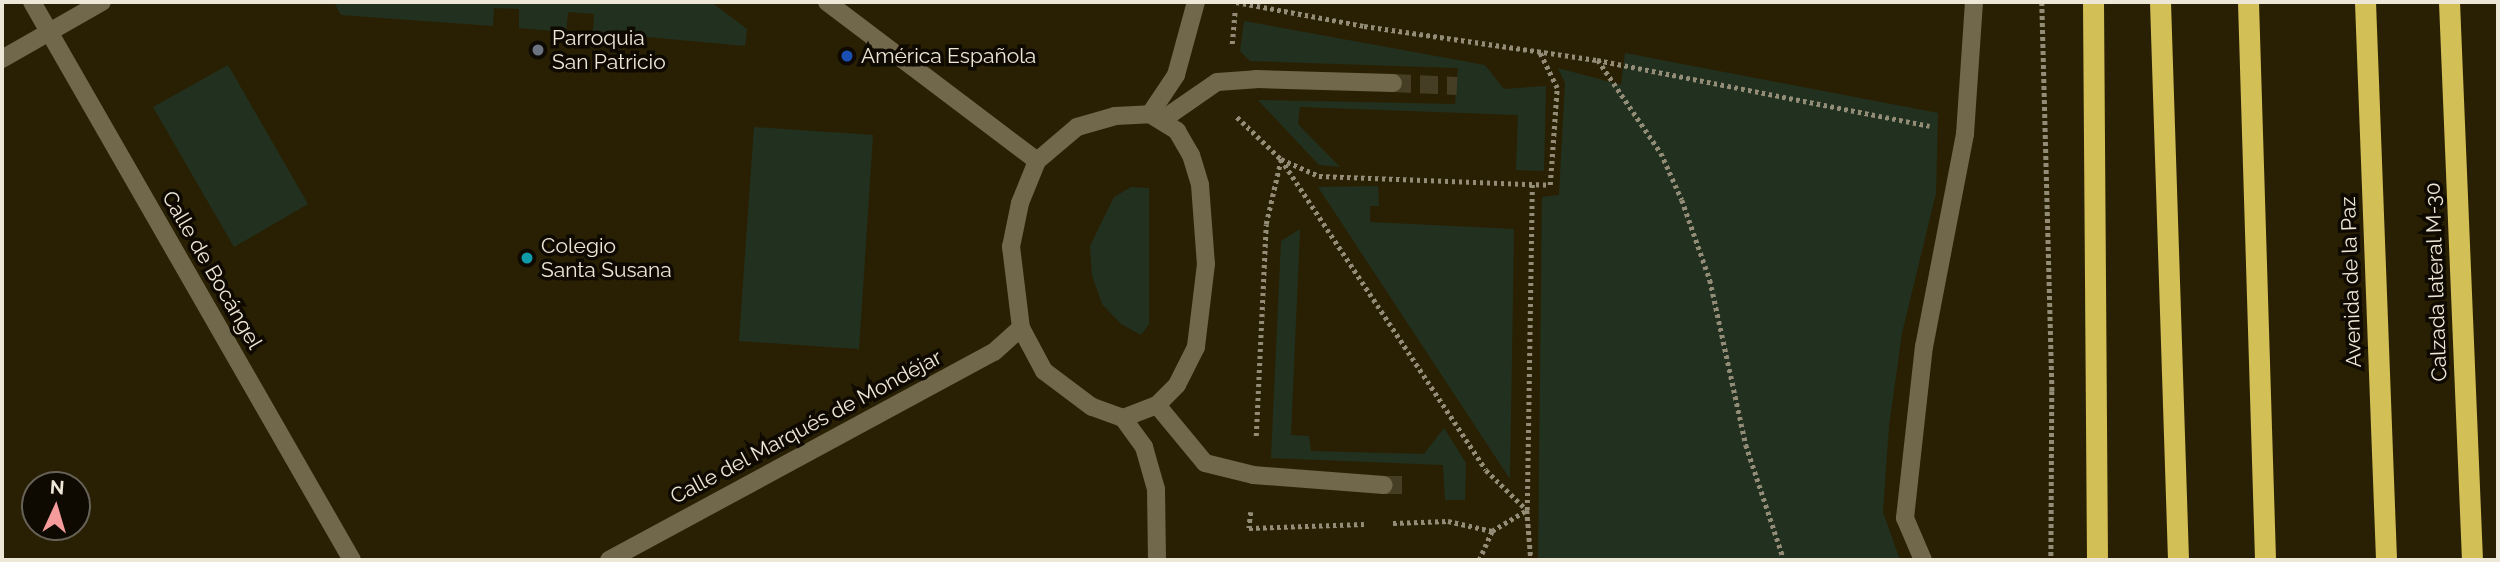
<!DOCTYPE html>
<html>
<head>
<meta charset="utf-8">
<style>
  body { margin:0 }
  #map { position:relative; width:2500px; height:562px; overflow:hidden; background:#292004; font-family:Raleway,sans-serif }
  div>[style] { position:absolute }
  .green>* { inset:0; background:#22311f }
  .minor-tunnel>* { height:18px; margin-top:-9px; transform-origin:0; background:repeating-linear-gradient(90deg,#463e24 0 18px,transparent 0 27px) }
  .path>* { height:4.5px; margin-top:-2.25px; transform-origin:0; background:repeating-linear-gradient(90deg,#938c77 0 3.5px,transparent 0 7px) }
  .minor>* { height:18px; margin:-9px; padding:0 9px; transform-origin:9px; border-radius:9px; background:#71674a }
  .highway>* { height:21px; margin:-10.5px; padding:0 10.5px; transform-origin:10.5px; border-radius:10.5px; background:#d2bf55 }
  .dots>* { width:19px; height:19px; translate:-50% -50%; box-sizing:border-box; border:4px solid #0e0a02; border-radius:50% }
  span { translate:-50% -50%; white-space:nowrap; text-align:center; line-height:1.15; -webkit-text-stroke:7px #0e0a02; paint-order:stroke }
  .poi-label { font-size:21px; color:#ece7d7 }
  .left { translate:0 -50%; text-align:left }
  .street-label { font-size:21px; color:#ece7d7 }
  .frame { position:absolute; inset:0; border:4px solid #ece7d7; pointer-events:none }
  .north { position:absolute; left:21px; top:471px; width:70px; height:70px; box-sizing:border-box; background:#0e0a02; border:2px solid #676257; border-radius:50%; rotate:4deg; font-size:19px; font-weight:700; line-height:28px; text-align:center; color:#ece7d7 }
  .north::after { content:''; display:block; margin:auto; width:24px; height:32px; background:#f59b9c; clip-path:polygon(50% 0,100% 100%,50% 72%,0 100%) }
</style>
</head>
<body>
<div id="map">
  <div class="green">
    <i style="clip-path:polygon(334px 2px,711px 2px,747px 29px,745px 46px,593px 32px,594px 14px,568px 12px,566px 32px,519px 28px,519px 9px,494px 8px,493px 26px,341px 15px)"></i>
    <i style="clip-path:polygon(1244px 21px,1485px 65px,1504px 89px,1546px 86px,1544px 171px,1516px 170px,1518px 115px,1300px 107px,1298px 124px,1340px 167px,1319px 165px,1258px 100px,1455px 104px,1458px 68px,1250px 61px,1240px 51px)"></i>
    <i style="clip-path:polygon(1625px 53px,1938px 113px,1936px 193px,1902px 333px,1889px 426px,1883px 512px,1900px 560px,1538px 560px,1542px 197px,1559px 195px,1565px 83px,1558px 68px,1621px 85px)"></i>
    <i style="clip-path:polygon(228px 65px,308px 204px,234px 247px,153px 107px)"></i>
    <i style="clip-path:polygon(754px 127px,873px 135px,859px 349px,739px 341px)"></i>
    <i style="clip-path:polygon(1378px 186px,1379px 206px,1370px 206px,1370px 222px,1514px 229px,1510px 479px,1318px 187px)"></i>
    <i style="clip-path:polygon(1131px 187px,1149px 188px,1149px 324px,1141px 335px,1121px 324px,1102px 304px,1092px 275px,1090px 246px,1114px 197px)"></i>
    <i style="clip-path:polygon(1300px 229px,1291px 435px,1309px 436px,1311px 451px,1424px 454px,1444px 428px,1466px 463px,1465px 500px,1445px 500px,1443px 465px,1271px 458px,1281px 241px)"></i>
  </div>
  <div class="minor-tunnel">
    <i style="left:1393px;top:83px;width:64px;rotate:2.7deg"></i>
    <i style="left:1384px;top:485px;width:27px"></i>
  </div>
  <div class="path">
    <i style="left:1236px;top:2px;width:130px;rotate:10.6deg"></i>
    <i style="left:1364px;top:26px;width:235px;rotate:8.3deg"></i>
    <i style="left:1597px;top:60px;width:339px;rotate:11.2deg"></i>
    <i style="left:2042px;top:2px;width:389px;rotate:88.5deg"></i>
    <i style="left:2052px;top:391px;width:169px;rotate:90.3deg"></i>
    <i style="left:1232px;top:44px;width:33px;rotate:-85deg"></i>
    <i style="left:1598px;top:60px;width:112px;rotate:55.9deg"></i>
    <i style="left:1661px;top:153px;width:51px;rotate:65.9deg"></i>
    <i style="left:1682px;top:200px;width:85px;rotate:70.7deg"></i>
    <i style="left:1710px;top:280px;width:169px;rotate:77.7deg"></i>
    <i style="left:1746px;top:445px;width:121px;rotate:71.7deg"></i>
    <i style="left:1237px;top:117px;width:61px;rotate:43.7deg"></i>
    <i style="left:1281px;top:159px;width:372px;rotate:56.6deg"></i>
    <i style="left:1486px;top:470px;width:57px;rotate:44.3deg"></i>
    <i style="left:1527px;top:510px;width:50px;rotate:85.4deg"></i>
    <i style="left:1256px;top:436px;width:212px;rotate:-87.3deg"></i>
    <i style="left:1266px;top:224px;width:67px;rotate:-77deg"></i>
    <i style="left:1281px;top:159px;width:42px;rotate:24.1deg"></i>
    <i style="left:1319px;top:176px;width:231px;rotate:2.2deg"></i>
    <i style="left:1550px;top:185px;width:97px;rotate:-85.9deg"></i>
    <i style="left:1557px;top:88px;width:39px;rotate:-116deg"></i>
    <i style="left:1251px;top:512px;width:16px;rotate:97deg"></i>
    <i style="left:1249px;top:528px;width:115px;rotate:-2deg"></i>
    <i style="left:1393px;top:523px;width:55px;rotate:-2.1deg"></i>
    <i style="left:1448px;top:521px;width:45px;rotate:12.8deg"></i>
    <i style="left:1479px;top:560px;width:32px;rotate:-66deg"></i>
    <i style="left:1492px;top:531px;width:41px;rotate:-31deg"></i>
    <i style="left:1527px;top:510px;width:327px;rotate:-89.1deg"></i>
  </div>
  <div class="minor">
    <i style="left:32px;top:2px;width:643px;rotate:60.17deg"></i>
    <i style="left:827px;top:2px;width:263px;rotate:37.1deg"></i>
    <i style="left:2px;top:59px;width:115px;rotate:-29.7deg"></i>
    <i style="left:1150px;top:114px;width:32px;rotate:32deg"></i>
    <i style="left:1177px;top:131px;width:28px;rotate:60deg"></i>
    <i style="left:1191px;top:155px;width:31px;rotate:73deg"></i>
    <i style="left:1200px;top:185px;width:79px;rotate:85.7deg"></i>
    <i style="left:1206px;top:264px;width:84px;rotate:96.9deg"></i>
    <i style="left:1196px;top:347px;width:42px;rotate:116.6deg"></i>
    <i style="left:1177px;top:385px;width:28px;rotate:135deg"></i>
    <i style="left:1157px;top:405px;width:36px;rotate:159deg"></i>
    <i style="left:1123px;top:418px;width:33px;rotate:-160deg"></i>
    <i style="left:1092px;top:407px;width:60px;rotate:-143.1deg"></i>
    <i style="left:1044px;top:371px;width:49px;rotate:-118.1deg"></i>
    <i style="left:1021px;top:328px;width:82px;rotate:-97deg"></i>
    <i style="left:1011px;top:247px;width:45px;rotate:-78.4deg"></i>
    <i style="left:1020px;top:203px;width:45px;rotate:-68deg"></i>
    <i style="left:1037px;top:161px;width:52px;rotate:-40.4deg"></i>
    <i style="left:1077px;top:127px;width:40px;rotate:-16deg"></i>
    <i style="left:1115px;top:116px;width:35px;rotate:-3deg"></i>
    <i style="left:1150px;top:114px;width:47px;rotate:-56.3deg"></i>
    <i style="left:1176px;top:75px;width:76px;rotate:-74.7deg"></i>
    <i style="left:1162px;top:120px;width:67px;rotate:-34.6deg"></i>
    <i style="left:1217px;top:82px;width:39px;rotate:-4deg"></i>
    <i style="left:1256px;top:79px;width:137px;rotate:1.7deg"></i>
    <i style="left:1157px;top:405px;width:75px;rotate:50.4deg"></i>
    <i style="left:1205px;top:463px;width:49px;rotate:14deg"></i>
    <i style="left:1253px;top:475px;width:131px;rotate:4.4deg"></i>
    <i style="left:1123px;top:418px;width:36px;rotate:54deg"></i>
    <i style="left:1144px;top:447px;width:44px;rotate:74.1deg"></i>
    <i style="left:1156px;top:489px;width:71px;rotate:89.2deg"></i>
    <i style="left:609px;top:560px;width:438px;rotate:-28.4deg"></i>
    <i style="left:994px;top:352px;width:36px;rotate:-42deg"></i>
    <i style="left:1923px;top:560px;width:46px;rotate:-113.2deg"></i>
    <i style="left:1905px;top:518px;width:172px;rotate:-83.7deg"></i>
    <i style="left:1924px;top:347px;width:217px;rotate:-79.1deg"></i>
    <i style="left:1965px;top:134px;width:132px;rotate:-86.1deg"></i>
  </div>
  <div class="highway">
    <i style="left:2093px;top:2px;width:558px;rotate:89.59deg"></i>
    <i style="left:2160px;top:2px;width:558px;rotate:88.15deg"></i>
    <i style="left:2248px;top:2px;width:558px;rotate:88.25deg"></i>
    <i style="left:2365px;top:2px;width:558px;rotate:87.84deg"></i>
    <i style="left:2449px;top:2px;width:558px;rotate:87.64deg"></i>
  </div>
  <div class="dots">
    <i style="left:538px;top:50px;background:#6b7280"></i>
    <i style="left:847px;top:56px;background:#1a4fb4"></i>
    <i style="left:527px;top:258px;background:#0f9aa8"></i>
  </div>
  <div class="poi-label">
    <span class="left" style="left:552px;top:50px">Parroquia<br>San Patricio</span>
    <span class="left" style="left:861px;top:56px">América Española</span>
    <span class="left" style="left:541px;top:258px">Colegio<br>Santa Susana</span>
  </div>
  <div class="street-label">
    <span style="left:212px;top:270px;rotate:60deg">Calle de Bocángel</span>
    <span style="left:2351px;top:282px;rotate:-92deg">Avenida de la Paz</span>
    <span style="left:2436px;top:282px;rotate:-92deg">Calzada lateral M-30</span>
    <span style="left:806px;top:427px;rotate:-28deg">Calle del Marqués de Mondéjar</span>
  </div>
  <div class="frame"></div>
  <div class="north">N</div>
</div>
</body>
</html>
